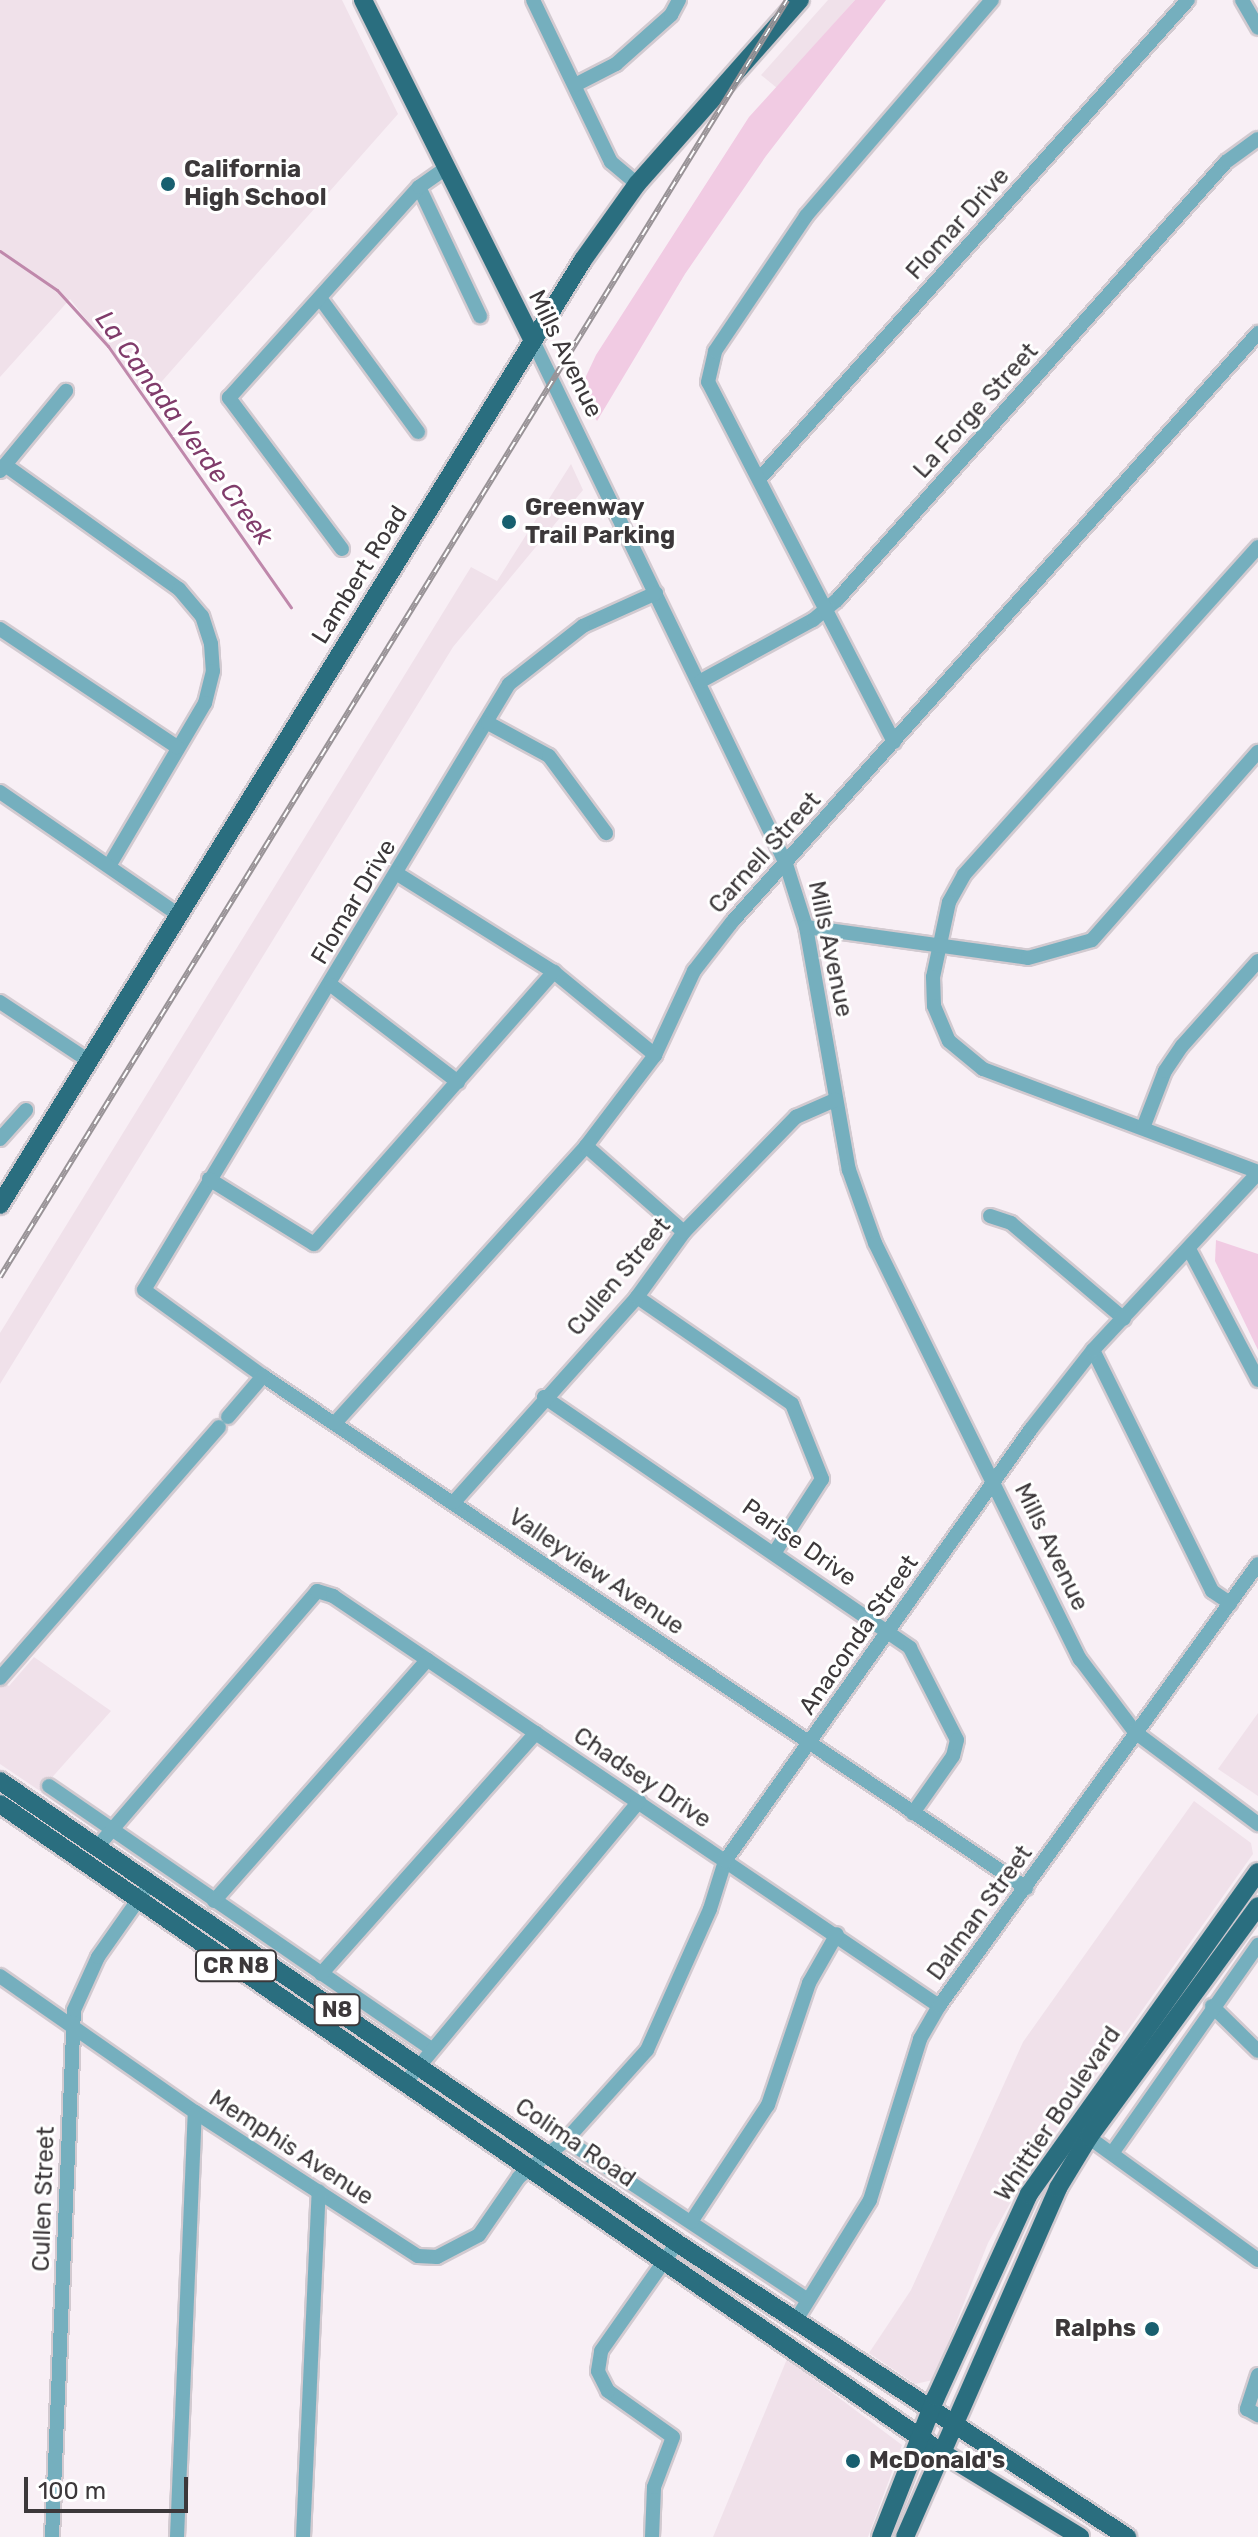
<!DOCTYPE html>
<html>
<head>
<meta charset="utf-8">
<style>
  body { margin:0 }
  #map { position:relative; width:1258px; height:2537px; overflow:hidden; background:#f8eff5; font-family:Rubik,sans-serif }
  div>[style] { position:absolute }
  .built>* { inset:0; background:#f0e1ea }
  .green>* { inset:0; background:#f1cbe3 }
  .stream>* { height:3px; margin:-1.5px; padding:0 1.5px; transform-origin:1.5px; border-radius:1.5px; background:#bf88ab }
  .roads { filter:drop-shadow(2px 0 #d2cad0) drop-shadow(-2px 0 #d2cad0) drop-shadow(0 2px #d2cad0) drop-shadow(0 -2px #d2cad0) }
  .minor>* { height:14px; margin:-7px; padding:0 7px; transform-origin:7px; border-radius:7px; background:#75afbe }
  .major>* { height:18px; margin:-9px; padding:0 9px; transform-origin:9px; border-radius:9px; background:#2a6e7f }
  .rail>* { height:6px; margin-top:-3px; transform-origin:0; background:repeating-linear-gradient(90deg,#fff 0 9px,#999397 0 18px); box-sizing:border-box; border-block:2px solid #999397 }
  .dots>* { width:22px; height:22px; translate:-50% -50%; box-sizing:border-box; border:4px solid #fff; border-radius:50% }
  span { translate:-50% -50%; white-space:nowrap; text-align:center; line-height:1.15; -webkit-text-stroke:6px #fff; paint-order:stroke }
  .shield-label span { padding:2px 6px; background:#fff; border:2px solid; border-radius:6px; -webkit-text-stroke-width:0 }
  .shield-label { font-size:22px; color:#3c383a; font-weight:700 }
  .poi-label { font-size:24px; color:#3c383a; font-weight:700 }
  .left { translate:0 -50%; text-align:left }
  .right { translate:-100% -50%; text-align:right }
  .street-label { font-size:24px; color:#3c383a }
  .water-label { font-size:26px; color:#803c6b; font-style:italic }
  .scale { position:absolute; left:24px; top:2477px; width:164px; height:36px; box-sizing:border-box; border:4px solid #3c383a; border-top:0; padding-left:10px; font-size:24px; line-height:28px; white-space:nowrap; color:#3c383a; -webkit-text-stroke:6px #fff; paint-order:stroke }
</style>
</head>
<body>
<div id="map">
  <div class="built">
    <i style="clip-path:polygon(0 0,342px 0,398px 114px,148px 397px,70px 299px,0 377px)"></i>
    <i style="clip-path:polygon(828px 0,855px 0,777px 88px,761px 75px)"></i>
    <i style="clip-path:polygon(571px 464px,583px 490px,453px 647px,0 1384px,0 1333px,471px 567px,497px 581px)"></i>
    <i style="clip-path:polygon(34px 1657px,111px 1711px,40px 1791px,0 1764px,0 1681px,9px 1686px)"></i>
    <i style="clip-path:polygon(1258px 1713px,1258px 1796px,1218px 1769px)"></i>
    <i style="clip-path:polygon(1194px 1801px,1251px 1843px,1253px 1854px,1028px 2171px,988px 2243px,933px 2380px,915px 2384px,869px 2353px,911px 2290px,1023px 2042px)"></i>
    <i style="clip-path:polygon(787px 2359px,902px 2445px,868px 2537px,713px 2537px)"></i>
  </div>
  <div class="green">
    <i style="clip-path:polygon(855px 0,886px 0,766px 156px,685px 274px,597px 421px,580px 389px,596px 355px,749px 117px)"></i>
    <i style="clip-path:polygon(1216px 1240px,1258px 1254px,1258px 1350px,1215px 1261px)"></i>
  </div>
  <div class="stream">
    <i style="left:0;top:251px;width:69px;rotate:34.4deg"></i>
    <i style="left:57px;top:290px;width:76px;rotate:47.7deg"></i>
    <i style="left:108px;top:346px;width:319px;rotate:55deg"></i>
  </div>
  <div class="roads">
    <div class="minor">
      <i style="left:533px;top:0;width:180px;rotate:64.3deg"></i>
      <i style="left:611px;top:162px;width:34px;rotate:40deg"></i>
      <i style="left:1242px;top:0;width:32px;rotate:60deg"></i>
      <i style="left:575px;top:85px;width:46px;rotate:-27.1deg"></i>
      <i style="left:616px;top:64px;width:74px;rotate:-41.7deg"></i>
      <i style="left:671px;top:15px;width:17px;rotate:-62deg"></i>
      <i style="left:419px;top:187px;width:143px;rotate:64.7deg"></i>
      <i style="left:320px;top:298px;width:166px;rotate:53.8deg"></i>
      <i style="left:533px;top:341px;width:581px;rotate:64.18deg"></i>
      <i style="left:786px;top:864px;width:66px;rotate:72.4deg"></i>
      <i style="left:806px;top:927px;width:247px;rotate:80deg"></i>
      <i style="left:849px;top:1170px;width:77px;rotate:70.4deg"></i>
      <i style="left:875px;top:1243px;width:464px;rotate:63.8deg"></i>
      <i style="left:1080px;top:1659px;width:91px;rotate:53deg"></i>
      <i style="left:1135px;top:1732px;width:154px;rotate:36.8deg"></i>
      <i style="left:5px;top:465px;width:214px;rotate:35.5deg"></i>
      <i style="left:179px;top:589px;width:35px;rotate:50deg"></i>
      <i style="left:202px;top:616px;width:29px;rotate:72deg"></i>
      <i style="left:211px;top:644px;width:27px;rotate:86deg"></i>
      <i style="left:213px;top:671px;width:33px;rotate:104deg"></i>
      <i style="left:205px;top:703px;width:189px;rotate:120.5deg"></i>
      <i style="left:0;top:471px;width:104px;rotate:-50.5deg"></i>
      <i style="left:761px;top:477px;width:640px;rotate:-48.17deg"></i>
      <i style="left:1258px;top:547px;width:440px;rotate:131.9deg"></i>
      <i style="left:964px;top:875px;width:31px;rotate:119deg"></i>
      <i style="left:949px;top:902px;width:77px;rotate:102deg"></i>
      <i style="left:933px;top:977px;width:29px;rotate:88deg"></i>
      <i style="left:934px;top:1006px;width:38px;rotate:67deg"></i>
      <i style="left:949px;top:1041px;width:44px;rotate:39.5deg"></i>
      <i style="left:983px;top:1069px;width:294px;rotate:20.5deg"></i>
      <i style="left:342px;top:549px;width:189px;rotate:-126.8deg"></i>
      <i style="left:229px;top:398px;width:284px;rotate:-48deg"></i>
      <i style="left:419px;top:187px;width:33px;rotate:-35deg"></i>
      <i style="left:656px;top:593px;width:80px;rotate:155.7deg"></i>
      <i style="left:583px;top:626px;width:94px;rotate:141.9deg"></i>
      <i style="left:509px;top:684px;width:707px;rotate:121.06deg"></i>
      <i style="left:144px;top:1290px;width:147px;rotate:35.9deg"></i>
      <i style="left:263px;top:1376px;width:919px;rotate:33.86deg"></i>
      <i style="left:0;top:629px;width:213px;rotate:33.7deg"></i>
      <i style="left:701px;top:681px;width:128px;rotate:-28.6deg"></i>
      <i style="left:813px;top:620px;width:31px;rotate:-40deg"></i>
      <i style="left:837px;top:600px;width:586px;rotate:-48.39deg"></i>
      <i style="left:1226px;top:162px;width:39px;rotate:-36deg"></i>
      <i style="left:488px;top:723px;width:69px;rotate:28.4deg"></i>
      <i style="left:549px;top:756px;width:96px;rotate:53.5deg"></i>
      <i style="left:894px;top:742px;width:405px;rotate:-117.3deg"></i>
      <i style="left:708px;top:382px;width:32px;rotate:-77deg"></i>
      <i style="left:715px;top:351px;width:163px;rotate:-56deg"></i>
      <i style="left:806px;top:216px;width:285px;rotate:-49.3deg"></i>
      <i style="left:0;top:792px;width:217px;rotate:34.5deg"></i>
      <i style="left:396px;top:873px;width:186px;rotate:32.1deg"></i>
      <i style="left:554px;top:972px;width:131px;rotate:39.4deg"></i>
      <i style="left:806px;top:927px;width:224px;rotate:7.9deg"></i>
      <i style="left:1028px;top:958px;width:66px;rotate:-15.7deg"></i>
      <i style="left:1092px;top:940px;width:251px;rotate:-48.6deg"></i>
      <i style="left:331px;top:985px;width:160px;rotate:37.4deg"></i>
      <i style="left:0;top:1002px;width:107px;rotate:33.5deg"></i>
      <i style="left:1143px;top:1128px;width:61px;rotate:-68.9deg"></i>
      <i style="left:1165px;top:1071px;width:30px;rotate:-56deg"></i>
      <i style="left:1182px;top:1046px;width:114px;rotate:-48.2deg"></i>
      <i style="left:0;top:1139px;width:39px;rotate:-48deg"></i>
      <i style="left:586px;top:1146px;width:130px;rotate:41.3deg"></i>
      <i style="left:209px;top:1179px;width:123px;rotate:31.8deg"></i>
      <i style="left:314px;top:1244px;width:363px;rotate:-48.6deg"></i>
      <i style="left:990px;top:1216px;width:22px;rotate:18deg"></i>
      <i style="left:1011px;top:1223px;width:148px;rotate:40.3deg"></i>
      <i style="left:1189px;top:1249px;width:148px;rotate:62.2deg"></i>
      <i style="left:637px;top:1297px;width:188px;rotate:34.6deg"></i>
      <i style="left:792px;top:1404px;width:81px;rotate:68.2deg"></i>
      <i style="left:822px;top:1479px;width:87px;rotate:122.8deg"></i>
      <i style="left:1093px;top:1350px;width:269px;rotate:63.7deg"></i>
      <i style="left:1212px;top:1591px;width:22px;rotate:34deg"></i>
      <i style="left:544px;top:1397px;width:444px;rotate:34.4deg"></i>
      <i style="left:910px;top:1648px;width:103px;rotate:62.9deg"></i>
      <i style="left:957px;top:1740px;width:16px;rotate:104deg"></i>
      <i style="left:953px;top:1756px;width:70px;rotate:125.1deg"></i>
      <i style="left:228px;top:1417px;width:54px;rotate:-49.5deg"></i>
      <i style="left:335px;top:1423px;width:374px;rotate:-47.8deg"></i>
      <i style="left:586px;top:1146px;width:114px;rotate:-52.8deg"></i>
      <i style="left:655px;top:1055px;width:93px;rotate:-65.1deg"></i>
      <i style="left:694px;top:971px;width:62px;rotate:-52.2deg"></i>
      <i style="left:732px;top:922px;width:790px;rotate:-48.23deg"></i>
      <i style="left:454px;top:1502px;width:275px;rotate:-48.2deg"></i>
      <i style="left:637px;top:1297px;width:80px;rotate:-54.1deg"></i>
      <i style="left:684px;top:1232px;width:161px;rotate:-45.8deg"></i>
      <i style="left:796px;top:1117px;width:43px;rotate:-23.6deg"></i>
      <i style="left:0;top:1678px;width:333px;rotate:-48.9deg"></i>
      <i style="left:49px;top:1786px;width:462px;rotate:34.5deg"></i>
      <i style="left:98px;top:1846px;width:336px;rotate:-49.3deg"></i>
      <i style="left:317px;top:1591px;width:17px;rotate:17deg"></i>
      <i style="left:333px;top:1596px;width:732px;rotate:34.08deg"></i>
      <i style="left:214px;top:1901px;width:322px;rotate:-48.5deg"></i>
      <i style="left:321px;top:1974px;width:323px;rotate:-48.3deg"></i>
      <i style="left:0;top:1976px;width:238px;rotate:34.9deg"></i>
      <i style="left:195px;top:2112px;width:265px;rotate:32.9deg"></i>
      <i style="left:418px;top:2256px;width:19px;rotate:3deg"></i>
      <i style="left:437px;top:2257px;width:47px;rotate:-27.6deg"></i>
      <i style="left:479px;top:2235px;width:70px;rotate:-55.4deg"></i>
      <i style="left:519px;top:2177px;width:60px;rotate:-38.2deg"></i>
      <i style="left:566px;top:2140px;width:121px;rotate:-48deg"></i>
      <i style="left:647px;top:2050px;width:154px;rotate:-65.9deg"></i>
      <i style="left:710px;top:1909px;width:50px;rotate:-72.6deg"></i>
      <i style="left:725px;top:1861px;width:529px;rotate:-54.69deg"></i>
      <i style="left:1031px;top:1429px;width:100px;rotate:-51.9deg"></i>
      <i style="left:1093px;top:1350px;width:242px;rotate:-47deg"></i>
      <i style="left:1212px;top:2006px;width:64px;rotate:44.4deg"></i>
      <i style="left:406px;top:2082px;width:365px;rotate:-50.3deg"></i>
      <i style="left:1080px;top:2131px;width:220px;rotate:35.9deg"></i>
      <i style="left:566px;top:2140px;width:287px;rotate:33.5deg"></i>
      <i style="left:1113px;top:2152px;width:253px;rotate:-55deg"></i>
      <i style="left:691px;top:2222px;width:140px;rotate:-56.7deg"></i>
      <i style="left:768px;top:2105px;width:129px;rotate:-71.4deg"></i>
      <i style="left:809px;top:1983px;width:56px;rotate:-60.3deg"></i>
      <i style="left:796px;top:2320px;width:141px;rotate:-58.3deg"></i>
      <i style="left:870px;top:2200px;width:169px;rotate:-72.7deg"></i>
      <i style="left:920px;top:2039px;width:38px;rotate:-60deg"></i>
      <i style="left:939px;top:2006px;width:545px;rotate:-54.18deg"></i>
      <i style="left:1258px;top:2375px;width:36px;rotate:108deg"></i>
      <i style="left:1247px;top:2409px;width:13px;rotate:29deg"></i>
      <i style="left:52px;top:2537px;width:527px;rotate:-87.61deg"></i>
      <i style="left:74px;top:2010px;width:58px;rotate:-65.6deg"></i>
      <i style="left:98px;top:1957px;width:78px;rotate:-54.9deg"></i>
      <i style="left:177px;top:2537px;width:425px;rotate:-87.6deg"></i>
      <i style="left:303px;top:2537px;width:346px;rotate:-87.4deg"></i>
      <i style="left:652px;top:2537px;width:50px;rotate:-87.7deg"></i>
      <i style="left:654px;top:2487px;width:53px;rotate:-69.2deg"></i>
      <i style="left:673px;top:2437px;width:80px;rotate:-144.7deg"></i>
      <i style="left:608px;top:2391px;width:22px;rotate:-117deg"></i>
      <i style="left:598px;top:2371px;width:20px;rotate:-81deg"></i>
      <i style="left:601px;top:2351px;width:132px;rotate:-54.9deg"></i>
    </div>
    <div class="major">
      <i style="left:363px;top:0;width:381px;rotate:63.5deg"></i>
      <i style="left:0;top:1205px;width:1110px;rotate:-58.33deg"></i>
      <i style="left:583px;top:260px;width:93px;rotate:-54.6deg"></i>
      <i style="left:637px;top:184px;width:246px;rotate:-48.5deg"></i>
      <i style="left:0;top:1781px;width:820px;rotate:34.31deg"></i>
      <i style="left:677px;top:2243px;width:538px;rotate:33.16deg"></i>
      <i style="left:0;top:1804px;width:1143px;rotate:34.55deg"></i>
      <i style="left:941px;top:2452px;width:163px;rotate:31.4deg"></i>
      <i style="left:881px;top:2537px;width:150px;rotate:-68.6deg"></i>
      <i style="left:936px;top:2397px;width:223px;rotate:-65.4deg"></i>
      <i style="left:1029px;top:2194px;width:395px;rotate:-54.6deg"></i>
      <i style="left:905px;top:2537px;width:381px;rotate:-66.3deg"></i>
      <i style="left:1058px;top:2188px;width:60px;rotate:-58.7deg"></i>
      <i style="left:1089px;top:2137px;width:286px;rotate:-53.8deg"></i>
    </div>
  </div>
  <div class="rail">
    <i style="left:0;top:1277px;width:1500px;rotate:-58.35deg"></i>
  </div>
  <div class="dots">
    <i style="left:168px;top:184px;background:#185f6f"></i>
    <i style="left:509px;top:522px;background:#185f6f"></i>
    <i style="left:1152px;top:2329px;background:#185f6f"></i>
    <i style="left:853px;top:2461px;background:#185f6f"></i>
  </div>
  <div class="shield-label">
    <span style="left:236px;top:1966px">CR N8</span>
    <span style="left:337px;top:2010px">N8</span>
  </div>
  <div class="poi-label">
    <span class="left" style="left:184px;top:184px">California<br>High School</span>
    <span class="left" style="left:525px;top:522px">Greenway<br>Trail Parking</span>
    <span class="right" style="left:1136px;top:2329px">Ralphs</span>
    <span class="left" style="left:869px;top:2461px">McDonald's</span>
  </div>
  <div class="street-label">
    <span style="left:958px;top:224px;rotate:-48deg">Flomar Drive</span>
    <span style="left:565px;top:354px;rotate:64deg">Mills Avenue</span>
    <span style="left:976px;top:411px;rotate:-48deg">La Forge Street</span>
    <span style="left:360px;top:575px;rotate:-58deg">Lambert Road</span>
    <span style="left:765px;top:853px;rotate:-48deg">Carnell Street</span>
    <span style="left:354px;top:902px;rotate:-59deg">Flomar Drive</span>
    <span style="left:830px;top:949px;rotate:78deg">Mills Avenue</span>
    <span style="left:619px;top:1277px;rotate:-50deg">Cullen Street</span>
    <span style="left:799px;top:1543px;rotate:35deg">Parise Drive</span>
    <span style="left:1051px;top:1547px;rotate:64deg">Mills Avenue</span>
    <span style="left:596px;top:1572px;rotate:34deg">Valleyview Avenue</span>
    <span style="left:859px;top:1635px;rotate:-55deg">Anaconda Street</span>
    <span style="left:642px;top:1778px;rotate:34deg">Chadsey Drive</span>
    <span style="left:980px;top:1913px;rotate:-54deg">Dalman Street</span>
    <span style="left:1058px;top:2114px;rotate:-56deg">Whittier Boulevard</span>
    <span style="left:575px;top:2143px;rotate:34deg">Colima Road</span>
    <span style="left:291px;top:2148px;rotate:33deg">Memphis Avenue</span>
    <span style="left:44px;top:2199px;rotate:-88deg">Cullen Street</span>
  </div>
  <div class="water-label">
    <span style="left:184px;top:428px;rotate:54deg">La Canada Verde Creek</span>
  </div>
  <div class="scale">100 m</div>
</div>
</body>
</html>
